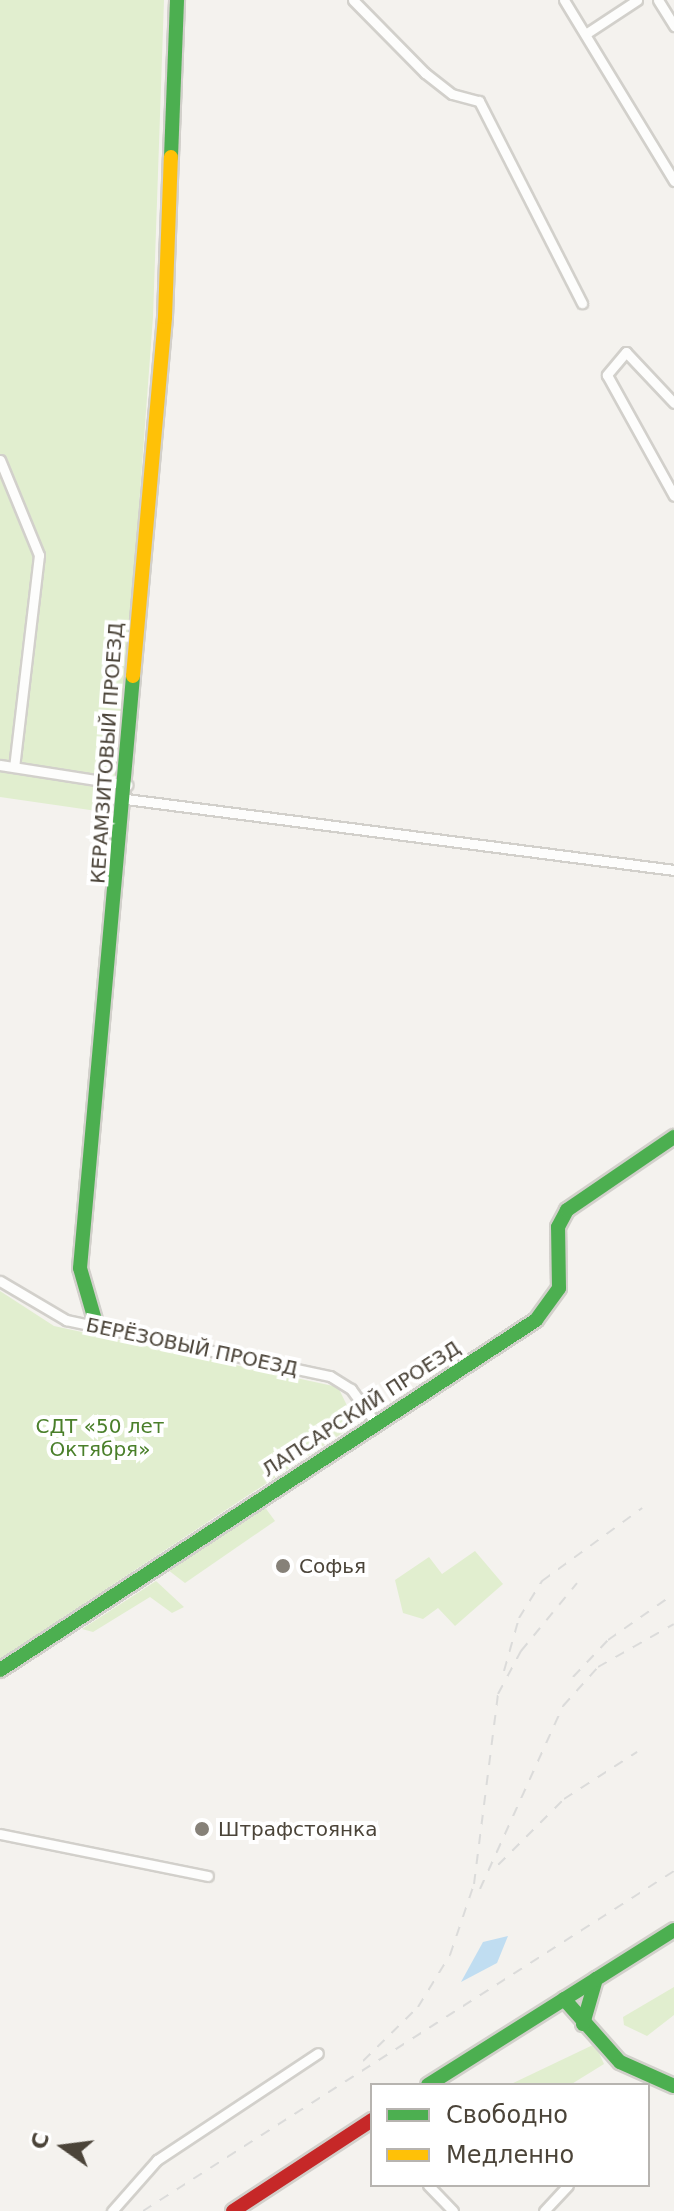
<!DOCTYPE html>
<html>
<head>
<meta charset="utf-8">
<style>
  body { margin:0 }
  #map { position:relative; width:674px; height:2211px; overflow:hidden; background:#f4f2ee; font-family:"DejaVu Sans",sans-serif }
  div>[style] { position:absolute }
  .green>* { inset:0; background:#e1eecf }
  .water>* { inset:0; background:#c0ddf1 }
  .roads { filter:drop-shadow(2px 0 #d2d0cb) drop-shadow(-2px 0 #d2d0cb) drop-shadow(0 2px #d2d0cb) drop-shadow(0 -2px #d2d0cb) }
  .street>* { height:9px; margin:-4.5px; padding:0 4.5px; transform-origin:4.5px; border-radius:4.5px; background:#fdfdfc }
  .fast>* { height:14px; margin:-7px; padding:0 7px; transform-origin:7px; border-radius:7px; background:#4caf50 }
  .slow>* { height:14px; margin:-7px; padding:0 7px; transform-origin:7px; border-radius:7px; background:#ffc107 }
  .jam>* { height:14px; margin:-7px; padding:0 7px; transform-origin:7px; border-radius:7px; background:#c62828 }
  .rail>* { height:2px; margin-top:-1px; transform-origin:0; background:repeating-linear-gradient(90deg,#dbdbda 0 10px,transparent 0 20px) }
  .dots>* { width:22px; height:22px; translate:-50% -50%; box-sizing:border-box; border:4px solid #fff; border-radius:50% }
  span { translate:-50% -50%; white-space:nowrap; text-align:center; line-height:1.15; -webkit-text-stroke:8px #fff; paint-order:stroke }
  .street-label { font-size:20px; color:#4b4439 }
  .park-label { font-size:20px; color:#4a7f2a }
  .poi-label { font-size:20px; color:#4b4439 }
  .left { translate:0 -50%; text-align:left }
  .legend { position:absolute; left:370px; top:2083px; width:280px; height:104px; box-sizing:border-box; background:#fff; border:2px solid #b7b4b0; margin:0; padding:10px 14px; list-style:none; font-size:24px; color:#4b4439 }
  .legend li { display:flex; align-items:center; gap:16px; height:40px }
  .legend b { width:40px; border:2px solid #b7b4b0 }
  .north { position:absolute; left:24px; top:2107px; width:80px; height:80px; -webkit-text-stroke:6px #fff; paint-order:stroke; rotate:284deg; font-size:22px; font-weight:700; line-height:32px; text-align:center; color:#4b4439 }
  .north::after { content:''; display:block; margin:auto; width:28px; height:36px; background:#4b4439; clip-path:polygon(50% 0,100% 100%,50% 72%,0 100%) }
</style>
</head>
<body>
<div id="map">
  <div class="green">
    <i style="clip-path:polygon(0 0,164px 0,153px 317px,119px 775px,97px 811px,0 797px)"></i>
    <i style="clip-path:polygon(0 1291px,54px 1326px,338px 1387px,353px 1418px,344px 1432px,0 1659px)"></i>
    <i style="clip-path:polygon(264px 1506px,275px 1521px,185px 1583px,168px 1570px)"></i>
    <i style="clip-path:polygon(475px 1551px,503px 1584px,455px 1626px,438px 1608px,423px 1619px,403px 1613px,395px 1580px,429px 1557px,442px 1574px)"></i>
    <i style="clip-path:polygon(156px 1581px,184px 1607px,172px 1613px,150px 1597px,93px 1632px,82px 1629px)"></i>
    <i style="clip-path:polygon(674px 1987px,674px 2015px,647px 2036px,624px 2025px,623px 2017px)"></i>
    <i style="clip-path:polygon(595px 2044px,604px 2064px,570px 2085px,509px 2085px)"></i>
  </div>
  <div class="water">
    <i style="clip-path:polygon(508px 1936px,497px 1963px,461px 1982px,483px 1942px)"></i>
  </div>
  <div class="roads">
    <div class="street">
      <i style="left:353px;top:0;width:103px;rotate:45.4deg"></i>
      <i style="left:425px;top:73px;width:34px;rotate:38deg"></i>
      <i style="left:452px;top:94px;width:28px;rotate:15deg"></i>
      <i style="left:479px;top:101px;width:227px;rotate:63deg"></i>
      <i style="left:564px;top:0;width:212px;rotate:58.7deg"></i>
      <i style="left:658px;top:0;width:31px;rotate:58deg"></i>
      <i style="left:587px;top:33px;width:60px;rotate:-33.4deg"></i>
      <i style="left:674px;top:403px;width:70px;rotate:-133.3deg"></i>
      <i style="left:626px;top:352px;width:30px;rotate:130deg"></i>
      <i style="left:607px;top:375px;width:138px;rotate:61deg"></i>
      <i style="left:0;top:460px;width:103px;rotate:67.7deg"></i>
      <i style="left:39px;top:555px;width:213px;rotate:96.7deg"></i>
      <i style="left:0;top:765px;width:129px;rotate:8.9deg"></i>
      <i style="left:126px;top:799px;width:553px;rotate:7.38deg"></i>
      <i style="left:0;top:1281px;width:77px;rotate:30.6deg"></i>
      <i style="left:66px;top:1320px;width:270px;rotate:12deg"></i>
      <i style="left:330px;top:1376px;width:25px;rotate:32deg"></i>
      <i style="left:351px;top:1389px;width:39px;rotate:54deg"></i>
      <i style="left:0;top:1834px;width:212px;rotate:11.4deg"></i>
      <i style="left:428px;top:2185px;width:36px;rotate:46deg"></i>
      <i style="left:112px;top:2211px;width:68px;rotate:-48.6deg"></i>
      <i style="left:157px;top:2160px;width:193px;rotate:-33.6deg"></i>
      <i style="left:544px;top:2211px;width:35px;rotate:-47deg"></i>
    </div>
    <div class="fast">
      <i style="left:171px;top:157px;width:157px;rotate:-87.8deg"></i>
      <i style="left:97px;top:1327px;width:61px;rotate:-106.1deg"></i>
      <i style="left:80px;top:1268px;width:594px;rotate:-84.88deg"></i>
      <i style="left:0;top:1670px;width:640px;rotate:-33.14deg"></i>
      <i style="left:536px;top:1320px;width:39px;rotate:-54deg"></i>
      <i style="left:559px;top:1288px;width:61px;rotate:-90.9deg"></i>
      <i style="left:558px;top:1227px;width:19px;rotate:-62deg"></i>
      <i style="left:567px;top:1210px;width:130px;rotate:-34.3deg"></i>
      <i style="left:564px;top:1999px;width:84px;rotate:48.4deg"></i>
      <i style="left:620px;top:2062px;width:59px;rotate:24deg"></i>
      <i style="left:583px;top:2024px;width:47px;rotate:-73.9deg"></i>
      <i style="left:428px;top:2085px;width:291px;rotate:-32.2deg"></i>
    </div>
    <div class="slow">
      <i style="left:133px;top:676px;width:360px;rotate:-84.9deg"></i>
      <i style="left:165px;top:317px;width:160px;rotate:-87.9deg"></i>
    </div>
    <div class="jam">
      <i style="left:233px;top:2211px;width:166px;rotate:-33.2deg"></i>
    </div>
  </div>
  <div class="rail">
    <i style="left:504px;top:1671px;width:55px;rotate:-74.2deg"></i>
    <i style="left:519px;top:1618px;width:44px;rotate:-58.1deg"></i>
    <i style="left:542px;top:1581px;width:124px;rotate:-36.1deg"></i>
    <i style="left:573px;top:1677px;width:51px;rotate:-46.6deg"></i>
    <i style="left:608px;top:1640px;width:73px;rotate:-35deg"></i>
    <i style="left:498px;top:1865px;width:93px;rotate:-45deg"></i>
    <i style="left:564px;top:1799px;width:87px;rotate:-32.8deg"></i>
    <i style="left:480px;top:1889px;width:201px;rotate:-65.6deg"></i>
    <i style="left:563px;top:1706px;width:52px;rotate:-48.1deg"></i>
    <i style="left:598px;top:1667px;width:87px;rotate:-29.5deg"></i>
    <i style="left:363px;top:2061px;width:77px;rotate:-44.5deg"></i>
    <i style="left:418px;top:2007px;width:61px;rotate:-58.4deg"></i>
    <i style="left:450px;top:1955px;width:75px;rotate:-71.3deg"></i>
    <i style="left:474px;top:1884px;width:192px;rotate:-82.8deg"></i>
    <i style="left:498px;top:1694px;width:49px;rotate:-61.9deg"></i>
    <i style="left:521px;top:1651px;width:88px;rotate:-50.5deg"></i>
    <i style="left:143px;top:2211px;width:631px;rotate:-32.63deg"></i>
  </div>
  <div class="dots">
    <i style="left:283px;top:1566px;background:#868178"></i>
    <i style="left:202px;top:1829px;background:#868178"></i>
  </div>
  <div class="street-label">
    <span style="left:107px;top:753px;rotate:-86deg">КЕРАМЗИТОВЫЙ ПРОЕЗД</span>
    <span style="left:192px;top:1347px;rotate:12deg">БЕРЁЗОВЫЙ ПРОЕЗД</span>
    <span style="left:361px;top:1409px;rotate:-33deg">ЛАПСАРСКИЙ ПРОЕЗД</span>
  </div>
  <div class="park-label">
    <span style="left:100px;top:1438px">СДТ «50 лет<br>Октября»</span>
  </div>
  <div class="poi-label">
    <span class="left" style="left:299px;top:1566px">Софья</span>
    <span class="left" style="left:218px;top:1829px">Штрафстоянка</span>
  </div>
  <ul class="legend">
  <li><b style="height:10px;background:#4caf50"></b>Свободно</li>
  <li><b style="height:10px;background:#ffc107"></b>Медленно</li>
  </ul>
  <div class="north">С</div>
</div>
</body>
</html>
